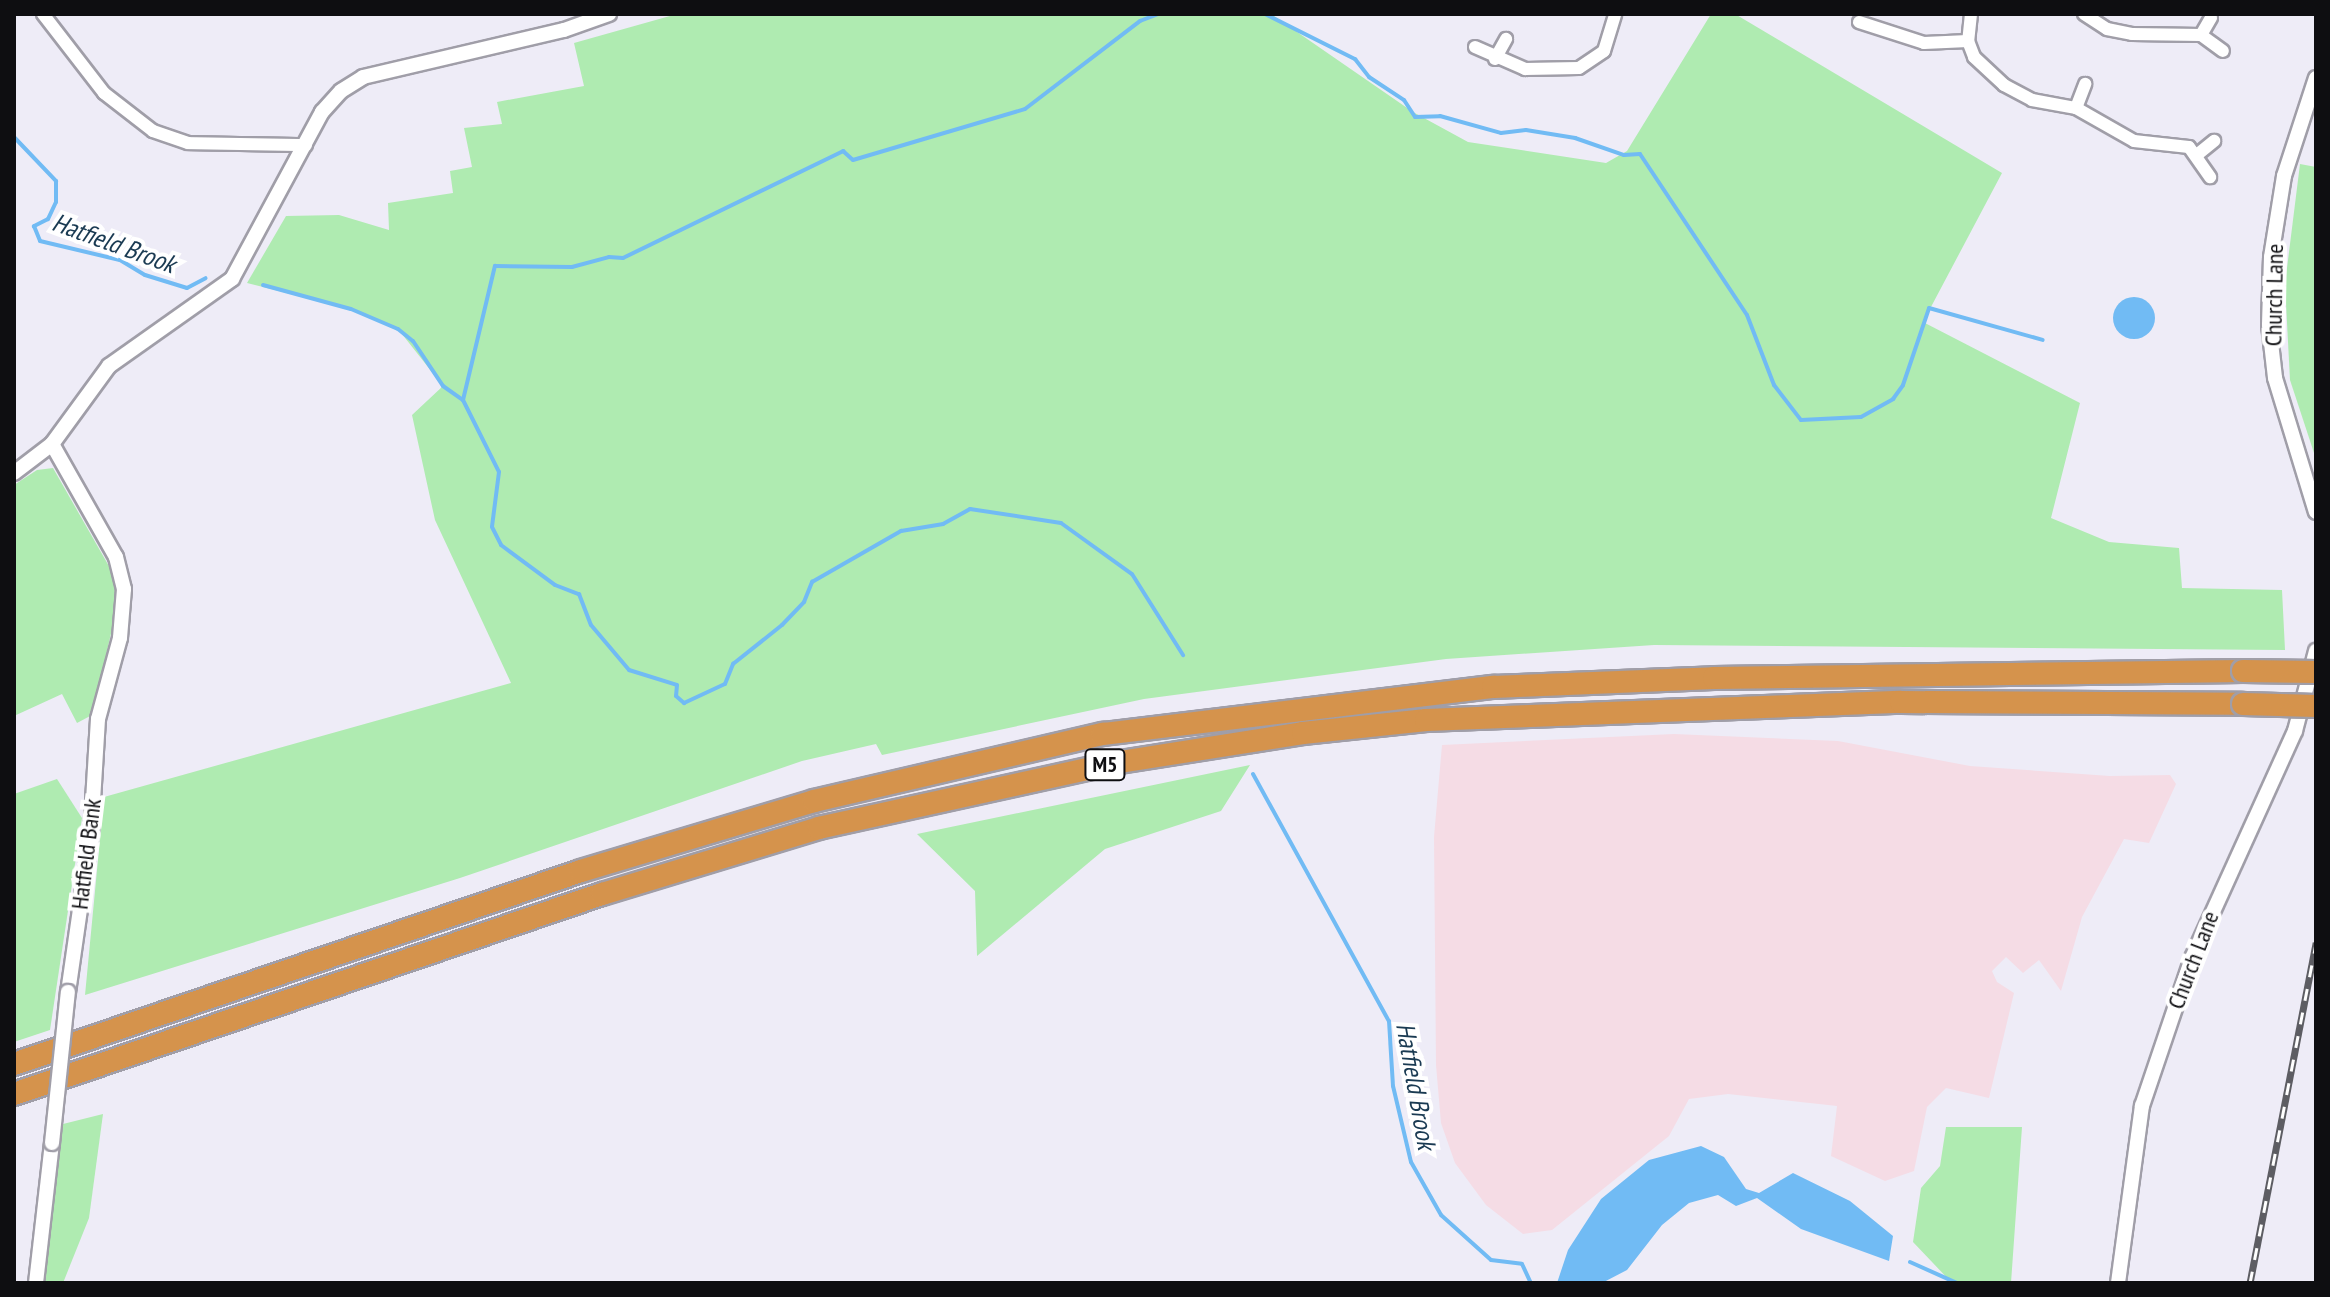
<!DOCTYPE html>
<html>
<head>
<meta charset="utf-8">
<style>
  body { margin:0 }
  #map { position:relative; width:2330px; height:1297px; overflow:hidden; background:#eeecf7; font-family:"PT Sans Narrow",sans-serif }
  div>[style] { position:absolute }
  .commercial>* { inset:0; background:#f5dce5 }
  .green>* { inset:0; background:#afebb1 }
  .water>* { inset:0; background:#71bbf4 }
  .round { border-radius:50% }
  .stream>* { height:4px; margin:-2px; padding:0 2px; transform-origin:2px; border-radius:2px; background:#71bbf4 }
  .roads { filter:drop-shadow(2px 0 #a09ea8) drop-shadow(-2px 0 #a09ea8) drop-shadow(0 2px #a09ea8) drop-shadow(0 -2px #a09ea8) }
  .minor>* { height:12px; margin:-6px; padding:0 6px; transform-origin:6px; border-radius:6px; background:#fff }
  .tertiary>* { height:14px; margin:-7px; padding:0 7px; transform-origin:7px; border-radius:7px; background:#fff }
  .motorway>* { height:22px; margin:-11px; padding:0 11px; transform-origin:11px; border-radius:11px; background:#d5934c }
  .rail>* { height:7px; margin-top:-3.5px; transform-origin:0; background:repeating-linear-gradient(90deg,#fff 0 12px,#5d5d63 0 24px); box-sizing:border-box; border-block:2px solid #5d5d63 }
  .bridges { filter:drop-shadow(2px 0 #a09ea8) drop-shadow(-2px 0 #a09ea8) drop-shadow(0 2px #a09ea8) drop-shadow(0 -2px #a09ea8) }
  .tertiary-bridge>* { height:14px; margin:-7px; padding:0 7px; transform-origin:7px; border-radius:7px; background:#fff }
  .motorway-bridge>* { height:22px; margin:-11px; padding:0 11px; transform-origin:11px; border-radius:11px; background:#d5934c }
  span { translate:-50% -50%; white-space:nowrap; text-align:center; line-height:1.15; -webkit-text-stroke:8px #fff; paint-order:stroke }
  .shield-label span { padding:2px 6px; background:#fff; border:2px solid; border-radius:6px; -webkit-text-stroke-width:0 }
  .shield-label { font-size:22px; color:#0e0e11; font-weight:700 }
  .street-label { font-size:24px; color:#0e0e11 }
  .water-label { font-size:26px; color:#1a3a52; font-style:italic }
  .frame { position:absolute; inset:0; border:16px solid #0e0e11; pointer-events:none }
</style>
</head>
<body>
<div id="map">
  <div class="commercial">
    <i style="clip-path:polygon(1674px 734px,1838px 741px,1970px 766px,2110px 776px,2170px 775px,2176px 784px,2149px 843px,2124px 839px,2082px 917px,2061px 991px,2039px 960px,2023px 973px,2006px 957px,1992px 971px,1997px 982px,2014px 993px,1989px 1098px,1946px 1088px,1927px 1107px,1914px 1171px,1885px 1181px,1831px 1156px,1837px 1106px,1728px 1094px,1689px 1099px,1669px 1136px,1552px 1230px,1523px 1234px,1486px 1205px,1455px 1163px,1441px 1123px,1436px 1065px,1434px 837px,1442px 745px)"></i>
  </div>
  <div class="green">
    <i style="clip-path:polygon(677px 14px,1271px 14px,1413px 112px,1468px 142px,1606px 163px,1627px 151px,1711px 14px,1735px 14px,2002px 173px,1923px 322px,2080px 403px,2051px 518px,2109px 542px,2179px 548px,2182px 588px,2282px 590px,2285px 650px,1654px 645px,1446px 659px,1144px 699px,882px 755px,876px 744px,802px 761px,460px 878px,85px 995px,104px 797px,511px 683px,435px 520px,412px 415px,443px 386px,398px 329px,351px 309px,247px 283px,286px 216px,339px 215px,389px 230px,388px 203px,453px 193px,450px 171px,472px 167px,464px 128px,502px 124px,497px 102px,584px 86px,574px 43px)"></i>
    <i style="clip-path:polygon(2300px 164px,2316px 167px,2316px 459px,2290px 380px,2285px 284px)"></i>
    <i style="clip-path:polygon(53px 468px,114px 575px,117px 608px,92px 715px,77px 723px,62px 694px,14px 716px,14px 485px,37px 470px)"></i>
    <i style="clip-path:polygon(1250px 765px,1221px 811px,1105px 849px,977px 956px,975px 891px,917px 834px)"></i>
    <i style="clip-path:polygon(57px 779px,82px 818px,50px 1030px,14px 1042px,14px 794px)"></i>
    <i style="clip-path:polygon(103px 1114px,89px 1218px,63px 1283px,43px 1283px,63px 1124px)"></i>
    <i style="clip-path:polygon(1946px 1127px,2022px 1127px,2011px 1283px,1952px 1283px,1913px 1242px,1921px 1188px,1940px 1166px)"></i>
  </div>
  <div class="water">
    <i class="round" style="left:2113px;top:297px;width:42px;height:42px"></i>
    <i style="clip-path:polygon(1701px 1146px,1724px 1157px,1746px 1189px,1759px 1193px,1793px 1173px,1850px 1201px,1893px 1236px,1889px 1261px,1801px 1229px,1757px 1198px,1736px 1206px,1718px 1195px,1689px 1203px,1662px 1225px,1627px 1270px,1602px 1283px,1557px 1283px,1568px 1250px,1601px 1199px,1649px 1160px)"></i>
  </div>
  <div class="stream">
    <i style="left:1265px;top:14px;width:101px;rotate:26.6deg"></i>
    <i style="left:1355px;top:59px;width:23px;rotate:52deg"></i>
    <i style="left:1369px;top:77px;width:42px;rotate:33.3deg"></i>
    <i style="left:1404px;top:100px;width:20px;rotate:57deg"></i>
    <i style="left:1415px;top:117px;width:25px;rotate:-2deg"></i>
    <i style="left:1440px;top:116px;width:63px;rotate:15.6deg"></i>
    <i style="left:1501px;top:133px;width:25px;rotate:-7deg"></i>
    <i style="left:1526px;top:130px;width:50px;rotate:9.3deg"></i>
    <i style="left:1575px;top:138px;width:52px;rotate:19.1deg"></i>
    <i style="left:1624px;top:155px;width:16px;rotate:-4deg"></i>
    <i style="left:1640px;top:154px;width:193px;rotate:56.4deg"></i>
    <i style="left:1747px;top:315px;width:75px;rotate:68.9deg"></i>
    <i style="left:1774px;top:385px;width:44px;rotate:52.4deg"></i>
    <i style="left:1801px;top:420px;width:60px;rotate:-2.9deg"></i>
    <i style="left:1861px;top:417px;width:37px;rotate:-29deg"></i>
    <i style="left:1893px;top:399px;width:17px;rotate:-54deg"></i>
    <i style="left:1903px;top:385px;width:81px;rotate:-71.3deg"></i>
    <i style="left:1929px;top:308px;width:118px;rotate:15.7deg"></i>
    <i style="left:14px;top:137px;width:61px;rotate:46.3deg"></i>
    <i style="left:56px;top:181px;width:21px;rotate:90deg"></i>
    <i style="left:56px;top:202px;width:19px;rotate:115deg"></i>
    <i style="left:48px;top:219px;width:16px;rotate:153deg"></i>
    <i style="left:34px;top:226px;width:16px;rotate:68deg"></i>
    <i style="left:40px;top:241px;width:82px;rotate:13.4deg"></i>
    <i style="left:120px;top:260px;width:29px;rotate:31deg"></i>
    <i style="left:145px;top:275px;width:44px;rotate:17.2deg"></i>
    <i style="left:187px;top:288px;width:21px;rotate:-28deg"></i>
    <i style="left:263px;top:285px;width:91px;rotate:15.3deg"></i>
    <i style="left:351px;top:309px;width:51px;rotate:23.1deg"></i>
    <i style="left:398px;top:329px;width:19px;rotate:39deg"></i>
    <i style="left:413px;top:341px;width:54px;rotate:56.3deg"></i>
    <i style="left:443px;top:386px;width:24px;rotate:35deg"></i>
    <i style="left:463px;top:400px;width:80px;rotate:63.4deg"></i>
    <i style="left:499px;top:472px;width:55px;rotate:97.3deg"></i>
    <i style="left:492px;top:527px;width:20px;rotate:63deg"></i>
    <i style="left:501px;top:545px;width:67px;rotate:36.5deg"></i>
    <i style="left:555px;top:585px;width:26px;rotate:21deg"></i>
    <i style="left:579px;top:594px;width:33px;rotate:69deg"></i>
    <i style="left:591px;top:625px;width:59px;rotate:49.8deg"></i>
    <i style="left:629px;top:670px;width:50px;rotate:17.4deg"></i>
    <i style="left:677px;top:685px;width:11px;rotate:95deg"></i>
    <i style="left:676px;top:696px;width:11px;rotate:41deg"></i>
    <i style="left:684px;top:703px;width:45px;rotate:-24.9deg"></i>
    <i style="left:725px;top:684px;width:22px;rotate:-68deg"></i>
    <i style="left:733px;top:664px;width:63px;rotate:-38.5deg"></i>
    <i style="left:782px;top:625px;width:32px;rotate:-46deg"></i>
    <i style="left:804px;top:602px;width:22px;rotate:-68deg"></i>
    <i style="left:812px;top:582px;width:103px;rotate:-29.8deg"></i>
    <i style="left:901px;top:531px;width:43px;rotate:-9.5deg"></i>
    <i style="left:943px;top:524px;width:31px;rotate:-29deg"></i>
    <i style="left:970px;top:509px;width:92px;rotate:8.7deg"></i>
    <i style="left:1061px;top:523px;width:87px;rotate:35.7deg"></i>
    <i style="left:1132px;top:574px;width:96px;rotate:57.8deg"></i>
    <i style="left:463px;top:400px;width:138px;rotate:-76.6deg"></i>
    <i style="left:495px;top:266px;width:77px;rotate:0.7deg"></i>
    <i style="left:572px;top:267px;width:38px;rotate:-15deg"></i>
    <i style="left:609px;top:257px;width:14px;rotate:4deg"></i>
    <i style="left:623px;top:258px;width:245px;rotate:-25.9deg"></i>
    <i style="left:843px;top:151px;width:13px;rotate:42deg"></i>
    <i style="left:853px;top:160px;width:179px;rotate:-16.5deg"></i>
    <i style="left:1025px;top:109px;width:145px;rotate:-37.4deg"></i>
    <i style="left:1140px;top:21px;width:19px;rotate:-21deg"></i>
    <i style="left:1253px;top:774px;width:282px;rotate:61.2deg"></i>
    <i style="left:1389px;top:1021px;width:65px;rotate:86.5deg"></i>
    <i style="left:1393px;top:1086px;width:78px;rotate:76.7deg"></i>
    <i style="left:1411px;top:1162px;width:61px;rotate:60.5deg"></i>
    <i style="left:1441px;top:1215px;width:67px;rotate:42deg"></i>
    <i style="left:1491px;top:1260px;width:31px;rotate:7deg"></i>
    <i style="left:1522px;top:1264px;width:21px;rotate:65deg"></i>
    <i style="left:1910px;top:1262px;width:51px;rotate:24.1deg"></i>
  </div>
  <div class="roads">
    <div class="minor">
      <i style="left:43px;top:14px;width:100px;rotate:52.3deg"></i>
      <i style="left:104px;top:93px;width:62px;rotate:37.8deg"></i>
      <i style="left:153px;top:131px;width:37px;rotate:19deg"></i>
      <i style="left:188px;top:143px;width:118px;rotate:1deg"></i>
      <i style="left:1971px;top:14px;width:27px;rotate:96deg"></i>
      <i style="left:1968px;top:41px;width:17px;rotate:69deg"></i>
      <i style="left:1974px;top:57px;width:41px;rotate:43deg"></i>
      <i style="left:2004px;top:85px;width:32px;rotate:28deg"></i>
      <i style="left:2032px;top:100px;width:45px;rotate:10.3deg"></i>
      <i style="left:2076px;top:108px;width:67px;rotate:29.6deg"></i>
      <i style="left:2134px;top:141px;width:55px;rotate:6.2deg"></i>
      <i style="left:2189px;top:147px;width:37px;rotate:55deg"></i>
      <i style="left:2084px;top:14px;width:27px;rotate:33deg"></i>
      <i style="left:2107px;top:29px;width:25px;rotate:11deg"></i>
      <i style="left:2132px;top:34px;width:69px;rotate:0.8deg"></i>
      <i style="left:2201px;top:35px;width:27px;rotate:36deg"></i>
      <i style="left:1859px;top:22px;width:68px;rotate:17.9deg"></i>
      <i style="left:1924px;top:43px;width:44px;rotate:-2.6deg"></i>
      <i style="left:2201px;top:35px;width:20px;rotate:-60deg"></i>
      <i style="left:1475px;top:47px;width:55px;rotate:23.7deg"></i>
      <i style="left:1525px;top:69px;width:54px;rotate:-1.1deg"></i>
      <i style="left:1579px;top:68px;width:30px;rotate:-34deg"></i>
      <i style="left:1604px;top:51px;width:39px;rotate:-73deg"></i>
      <i style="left:1495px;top:59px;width:23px;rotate:-61deg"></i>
      <i style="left:2076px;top:108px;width:26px;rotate:-69deg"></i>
      <i style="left:2198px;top:154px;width:21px;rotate:-39deg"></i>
    </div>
    <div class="tertiary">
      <i style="left:2316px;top:78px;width:103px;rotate:108.1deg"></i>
      <i style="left:2284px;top:176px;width:82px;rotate:99.1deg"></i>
      <i style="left:2271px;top:257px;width:68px;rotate:91.7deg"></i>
      <i style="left:2269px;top:325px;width:53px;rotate:83.5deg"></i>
      <i style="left:2275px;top:378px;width:140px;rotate:73deg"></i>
      <i style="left:52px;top:444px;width:130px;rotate:60.5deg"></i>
      <i style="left:116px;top:557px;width:33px;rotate:76deg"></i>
      <i style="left:124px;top:589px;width:49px;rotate:94.7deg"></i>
      <i style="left:120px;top:638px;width:84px;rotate:105.2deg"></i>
      <i style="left:98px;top:719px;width:114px;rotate:93.5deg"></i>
      <i style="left:91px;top:833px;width:161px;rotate:98.2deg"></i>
      <i style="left:14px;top:473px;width:48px;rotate:-37.3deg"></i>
      <i style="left:52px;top:444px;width:97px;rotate:-53.8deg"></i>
      <i style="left:109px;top:366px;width:151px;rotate:-35.3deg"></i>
      <i style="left:232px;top:279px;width:190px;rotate:-61.7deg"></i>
      <i style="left:322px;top:112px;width:28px;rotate:-48deg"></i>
      <i style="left:341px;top:91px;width:26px;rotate:-32deg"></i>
      <i style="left:363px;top:77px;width:206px;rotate:-13.2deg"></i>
      <i style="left:564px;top:30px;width:48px;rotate:-19.6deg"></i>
      <i style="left:36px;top:1283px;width:141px;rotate:-83.5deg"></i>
      <i style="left:2118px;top:1283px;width:179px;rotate:-82.3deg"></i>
      <i style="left:2142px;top:1106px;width:156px;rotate:-71.3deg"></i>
      <i style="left:2192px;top:958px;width:249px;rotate:-65.6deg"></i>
      <i style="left:2295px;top:731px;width:83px;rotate:-75.3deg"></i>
    </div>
    <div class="motorway">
      <i style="left:14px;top:1064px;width:599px;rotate:-18.8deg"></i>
      <i style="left:581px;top:871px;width:243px;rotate:-16.7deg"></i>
      <i style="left:814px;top:801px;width:297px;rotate:-13.1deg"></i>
      <i style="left:1103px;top:734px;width:393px;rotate:-6.9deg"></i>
      <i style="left:1493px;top:687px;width:221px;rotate:-2.3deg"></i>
      <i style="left:1714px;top:678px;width:529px;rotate:-0.76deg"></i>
      <i style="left:14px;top:1094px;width:621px;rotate:-18.79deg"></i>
      <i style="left:602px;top:894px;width:227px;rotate:-16.9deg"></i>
      <i style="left:819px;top:828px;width:308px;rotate:-12.4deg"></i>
      <i style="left:1120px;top:762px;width:185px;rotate:-9deg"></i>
      <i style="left:1303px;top:733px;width:124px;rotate:-6deg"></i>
      <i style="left:1426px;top:720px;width:475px;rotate:-2.2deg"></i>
      <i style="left:1901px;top:702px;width:342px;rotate:0.3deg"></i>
    </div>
  </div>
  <div class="rail">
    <i style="left:2250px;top:1283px;width:347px;rotate:-79deg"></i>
  </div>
  <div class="bridges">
    <div class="tertiary-bridge">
      <i style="left:52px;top:1143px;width:152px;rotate:-84deg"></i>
    </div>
    <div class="motorway-bridge">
      <i style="left:2243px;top:671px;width:73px;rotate:0.8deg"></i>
      <i style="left:2243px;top:704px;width:73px;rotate:1.6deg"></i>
    </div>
  </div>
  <div class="shield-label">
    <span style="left:1105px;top:765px">M5</span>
  </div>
  <div class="street-label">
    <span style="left:2274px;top:295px;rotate:-89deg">Church Lane</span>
    <span style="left:86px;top:854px;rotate:-83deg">Hatfield Bank</span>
    <span style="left:2193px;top:960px;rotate:-69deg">Church Lane</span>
  </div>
  <div class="water-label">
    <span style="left:114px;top:243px;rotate:20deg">Hatfield Brook</span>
    <span style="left:1416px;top:1086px;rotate:80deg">Hatfield Brook</span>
  </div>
  <div class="frame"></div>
</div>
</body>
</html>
